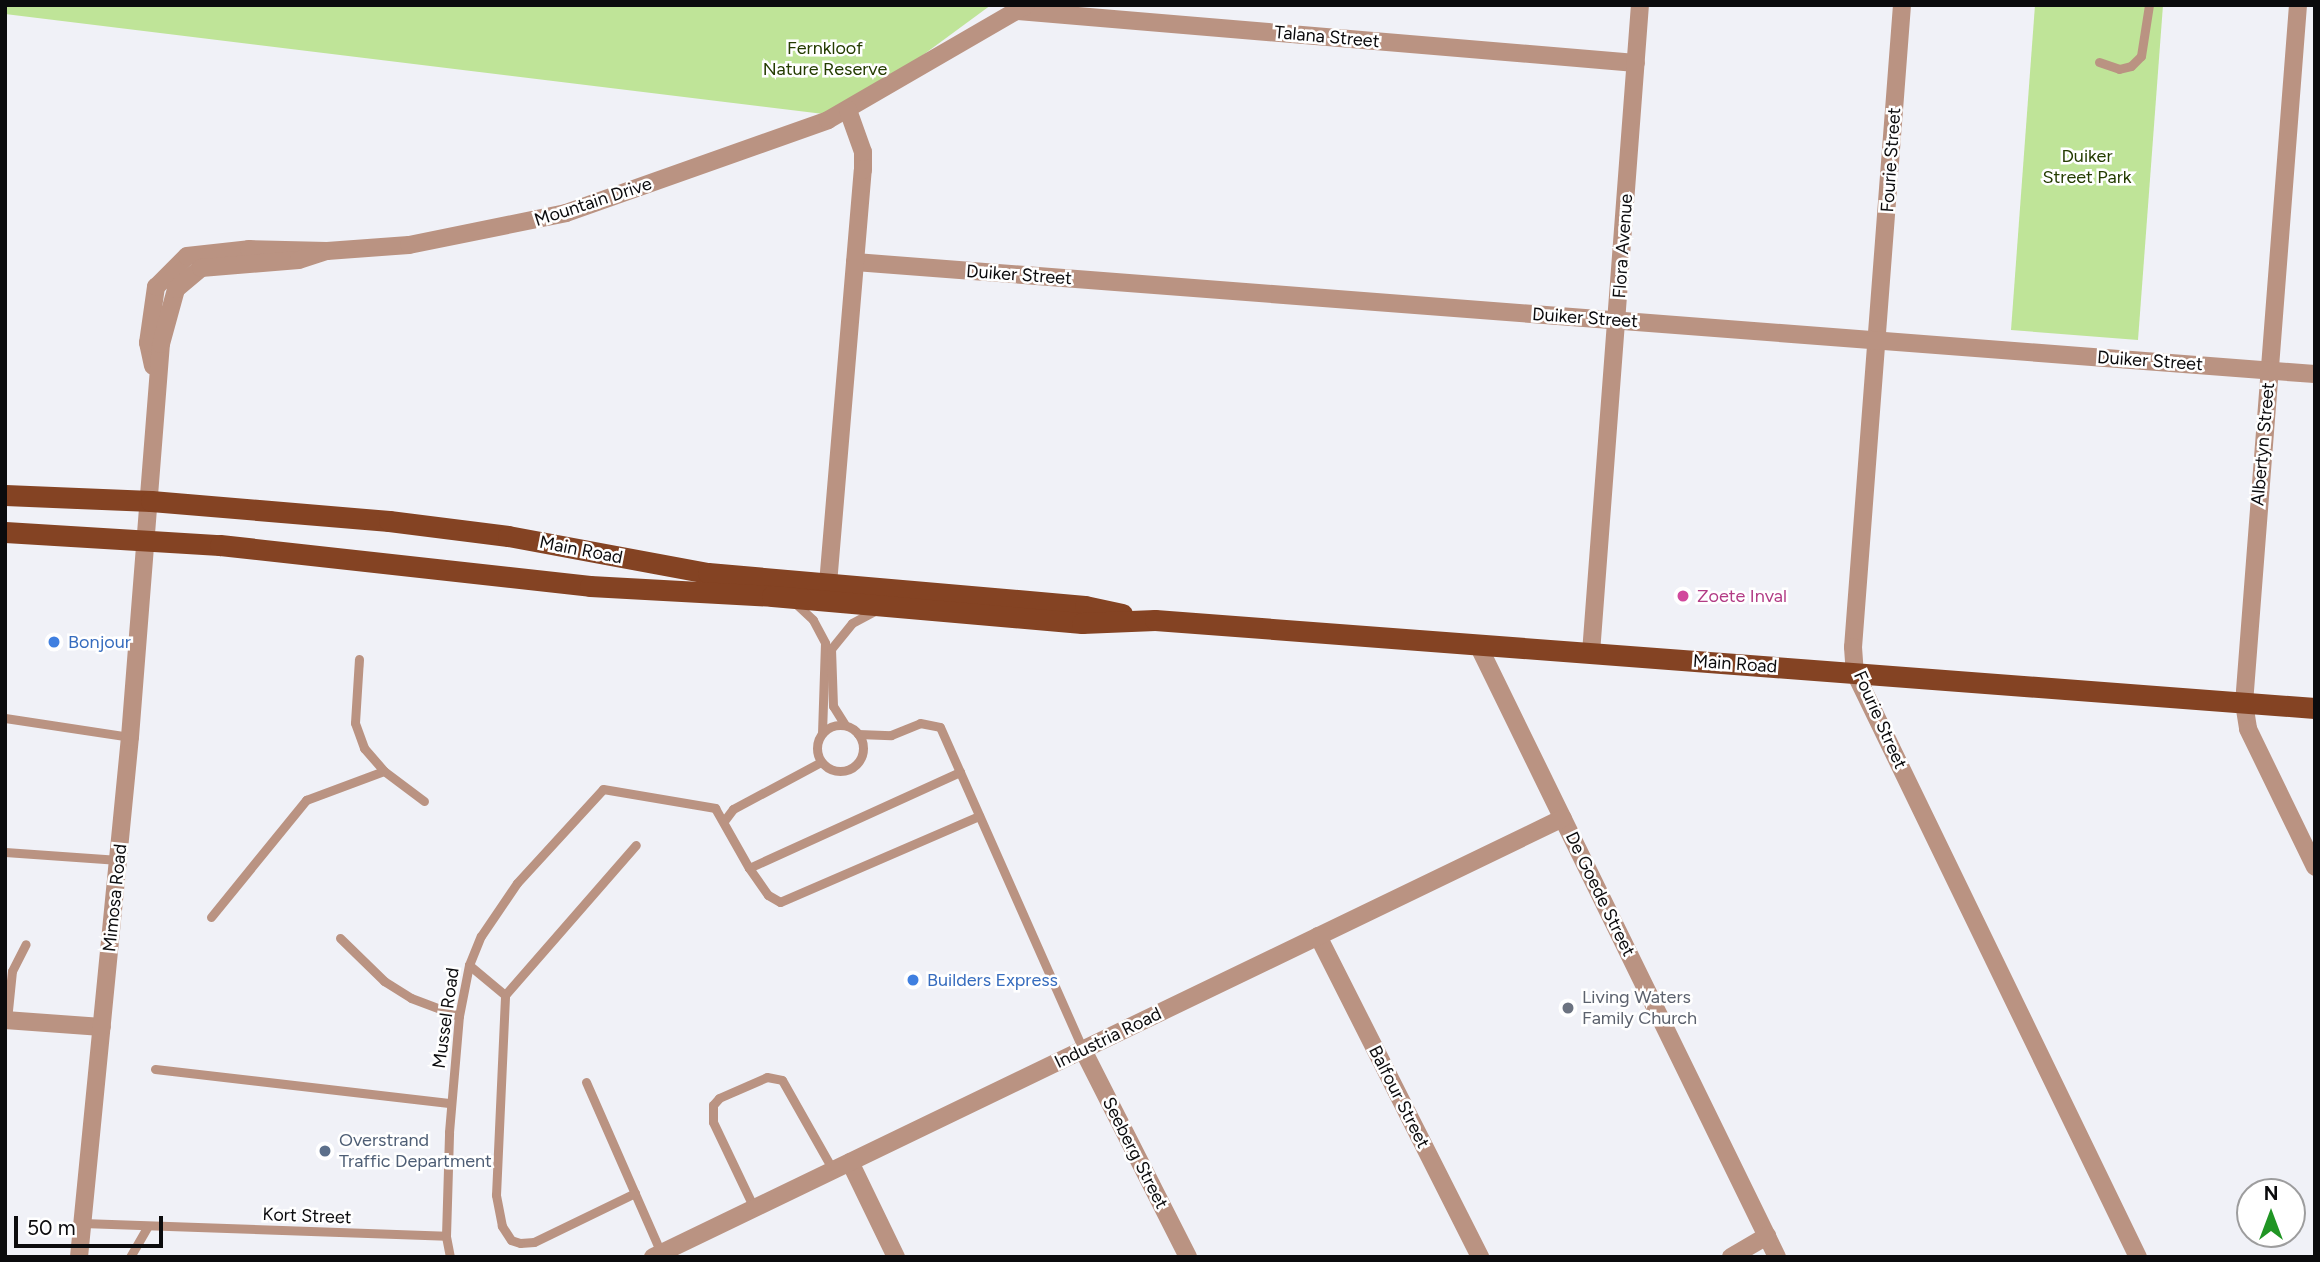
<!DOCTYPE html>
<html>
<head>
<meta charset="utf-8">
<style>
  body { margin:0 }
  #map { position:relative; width:2320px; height:1262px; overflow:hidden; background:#f0f1f7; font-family:Figtree,sans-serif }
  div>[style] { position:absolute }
  .green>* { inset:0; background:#bfe498 }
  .lane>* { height:9px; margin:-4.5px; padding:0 4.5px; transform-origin:4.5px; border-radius:4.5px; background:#ba9382 }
  .lane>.ring { margin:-4.5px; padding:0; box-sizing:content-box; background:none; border:9px solid #ba9382; border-radius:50% }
  .street>* { height:18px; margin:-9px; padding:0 9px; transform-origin:9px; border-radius:9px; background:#ba9382 }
  .primary>* { height:21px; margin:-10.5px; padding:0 10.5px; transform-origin:10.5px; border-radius:10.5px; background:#844323 }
  .dots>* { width:19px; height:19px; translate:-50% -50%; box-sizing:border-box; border:4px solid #fff; border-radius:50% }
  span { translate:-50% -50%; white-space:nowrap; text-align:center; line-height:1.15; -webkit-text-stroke:5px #fff; paint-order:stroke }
  .street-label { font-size:18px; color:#0b0b0d }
  .park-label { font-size:18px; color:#243c00 }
  .hotel-label { font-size:18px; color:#b23c85 }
  .left { translate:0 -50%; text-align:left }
  .shop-label { font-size:18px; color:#366cbe }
  .worship-label { font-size:18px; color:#5b616d }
  .service-label { font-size:18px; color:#4e5e75 }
  .frame { position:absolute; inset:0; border:7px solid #0b0b0d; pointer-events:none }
  .north { position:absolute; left:2236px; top:1178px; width:70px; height:70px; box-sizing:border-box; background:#fff; border:2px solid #9d9d9e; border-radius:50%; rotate:0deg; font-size:19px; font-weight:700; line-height:28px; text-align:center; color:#0b0b0d }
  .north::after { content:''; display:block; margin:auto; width:24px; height:32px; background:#209524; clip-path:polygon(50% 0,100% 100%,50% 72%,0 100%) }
  .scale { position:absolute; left:14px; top:1216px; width:149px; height:32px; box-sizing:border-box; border:4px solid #0b0b0d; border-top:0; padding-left:9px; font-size:21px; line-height:24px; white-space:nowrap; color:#0b0b0d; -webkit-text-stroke:5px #fff; paint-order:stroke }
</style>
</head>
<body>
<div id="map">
  <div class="green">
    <i style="clip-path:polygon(5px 5px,991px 5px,840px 116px,5px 14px)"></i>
    <i style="clip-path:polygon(2035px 5px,2163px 5px,2138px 340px,2011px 330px)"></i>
  </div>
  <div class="lane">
    <i style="left:2099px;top:62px;width:21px;rotate:19deg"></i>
    <i style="left:2119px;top:69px;width:12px;rotate:-14deg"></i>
    <i style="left:2131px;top:66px;width:14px;rotate:-45deg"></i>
    <i style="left:2141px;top:56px;width:52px;rotate:-81.1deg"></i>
    <i style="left:794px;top:602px;width:26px;rotate:43deg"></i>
    <i style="left:813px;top:620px;width:26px;rotate:62deg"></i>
    <i style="left:825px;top:643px;width:89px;rotate:91.9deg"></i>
    <i style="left:359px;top:659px;width:64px;rotate:93.6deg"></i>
    <i style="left:355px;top:723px;width:27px;rotate:70deg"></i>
    <i style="left:364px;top:748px;width:30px;rotate:49deg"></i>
    <i style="left:384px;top:771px;width:50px;rotate:36.9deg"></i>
    <i style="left:5px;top:718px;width:126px;rotate:8.6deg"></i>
    <i class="ring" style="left:817px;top:725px;width:37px;height:37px"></i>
    <i style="left:845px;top:725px;width:22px;rotate:-122deg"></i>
    <i style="left:833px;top:706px;width:57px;rotate:-92deg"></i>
    <i style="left:831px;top:649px;width:33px;rotate:-51deg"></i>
    <i style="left:852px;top:623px;width:26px;rotate:-28deg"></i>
    <i style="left:858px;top:734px;width:33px;rotate:2deg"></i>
    <i style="left:891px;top:735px;width:31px;rotate:-22deg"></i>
    <i style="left:920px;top:723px;width:20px;rotate:11deg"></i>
    <i style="left:940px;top:727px;width:353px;rotate:66.1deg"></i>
    <i style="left:724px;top:821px;width:15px;rotate:-53deg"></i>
    <i style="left:733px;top:809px;width:100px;rotate:-28.1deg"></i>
    <i style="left:5px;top:852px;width:114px;rotate:4deg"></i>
    <i style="left:749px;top:868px;width:232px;rotate:-24.5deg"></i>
    <i style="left:211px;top:917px;width:151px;rotate:-50.9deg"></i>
    <i style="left:306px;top:800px;width:83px;rotate:-20.4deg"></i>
    <i style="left:340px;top:938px;width:62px;rotate:44.3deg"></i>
    <i style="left:384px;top:981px;width:32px;rotate:32deg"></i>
    <i style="left:411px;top:998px;width:51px;rotate:20.6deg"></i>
    <i style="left:469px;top:965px;width:47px;rotate:39.8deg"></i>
    <i style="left:7px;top:1020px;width:49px;rotate:-84.2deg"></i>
    <i style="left:12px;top:971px;width:30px;rotate:-63deg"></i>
    <i style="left:155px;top:1069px;width:298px;rotate:6.6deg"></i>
    <i style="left:586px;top:1082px;width:187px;rotate:66.3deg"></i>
    <i style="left:635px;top:1193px;width:112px;rotate:154.1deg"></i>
    <i style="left:534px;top:1242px;width:14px;rotate:176deg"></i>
    <i style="left:520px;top:1243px;width:9px;rotate:-162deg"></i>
    <i style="left:511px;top:1240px;width:17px;rotate:-123deg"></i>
    <i style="left:502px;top:1226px;width:32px;rotate:-101deg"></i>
    <i style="left:496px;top:1195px;width:200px;rotate:-87.4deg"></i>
    <i style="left:505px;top:995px;width:199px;rotate:-48.9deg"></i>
    <i style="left:754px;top:1208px;width:95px;rotate:-115.5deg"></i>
    <i style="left:713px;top:1122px;width:17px;rotate:-90deg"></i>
    <i style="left:713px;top:1105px;width:9px;rotate:-49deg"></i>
    <i style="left:719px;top:1098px;width:52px;rotate:-23.6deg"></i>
    <i style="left:767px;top:1077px;width:15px;rotate:11deg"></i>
    <i style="left:782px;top:1080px;width:103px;rotate:60.5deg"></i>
    <i style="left:82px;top:1223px;width:364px;rotate:2deg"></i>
    <i style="left:130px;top:1257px;width:34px;rotate:-60deg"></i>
    <i style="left:450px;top:1257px;width:21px;rotate:-101deg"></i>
    <i style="left:446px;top:1236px;width:104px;rotate:-88.3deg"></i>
    <i style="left:449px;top:1132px;width:116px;rotate:-85.1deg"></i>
    <i style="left:459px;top:1016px;width:52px;rotate:-78.9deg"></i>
    <i style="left:469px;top:965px;width:31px;rotate:-68deg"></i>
    <i style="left:481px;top:936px;width:64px;rotate:-55.8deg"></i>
    <i style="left:517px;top:883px;width:127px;rotate:-47.5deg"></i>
    <i style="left:603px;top:789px;width:114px;rotate:9.6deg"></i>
    <i style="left:715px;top:808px;width:69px;rotate:60.5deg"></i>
    <i style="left:749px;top:868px;width:33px;rotate:55deg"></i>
    <i style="left:768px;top:895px;width:14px;rotate:30deg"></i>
    <i style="left:780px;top:902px;width:217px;rotate:-23.4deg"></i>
  </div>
  <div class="street">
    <i style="left:1902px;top:5px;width:644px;rotate:94.36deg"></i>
    <i style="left:1853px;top:647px;width:26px;rotate:86deg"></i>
    <i style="left:1855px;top:673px;width:649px;rotate:64.15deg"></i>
    <i style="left:2298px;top:5px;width:700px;rotate:94.42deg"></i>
    <i style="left:2244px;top:703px;width:26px;rotate:81deg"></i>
    <i style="left:2248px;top:729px;width:153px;rotate:64.1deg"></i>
    <i style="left:1018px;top:11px;width:620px;rotate:4.81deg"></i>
    <i style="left:855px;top:262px;width:1464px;rotate:4.39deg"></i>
    <i style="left:153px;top:366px;width:24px;rotate:-102deg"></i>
    <i style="left:148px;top:343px;width:57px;rotate:-81.9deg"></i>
    <i style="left:156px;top:287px;width:44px;rotate:-45deg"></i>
    <i style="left:187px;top:256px;width:62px;rotate:-6.4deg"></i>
    <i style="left:249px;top:249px;width:78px;rotate:1.5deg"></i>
    <i style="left:327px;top:251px;width:82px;rotate:-4.2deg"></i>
    <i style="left:409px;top:245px;width:160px;rotate:-11.5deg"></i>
    <i style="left:566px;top:213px;width:278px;rotate:-19.5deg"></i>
    <i style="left:828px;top:120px;width:229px;rotate:-30.1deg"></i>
    <i style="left:828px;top:584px;width:415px;rotate:-85.2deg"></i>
    <i style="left:863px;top:170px;width:18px;rotate:-90deg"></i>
    <i style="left:863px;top:152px;width:45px;rotate:-109.7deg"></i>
    <i style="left:1478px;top:645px;width:681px;rotate:63.96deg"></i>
    <i style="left:1591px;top:653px;width:650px;rotate:-85.68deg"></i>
    <i style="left:1318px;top:936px;width:360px;rotate:63.2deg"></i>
    <i style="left:5px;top:1020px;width:97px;rotate:4.1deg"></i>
    <i style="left:1083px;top:1050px;width:232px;rotate:63.1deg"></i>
    <i style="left:850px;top:1162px;width:106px;rotate:64.2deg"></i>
    <i style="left:79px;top:1257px;width:522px;rotate:-84.4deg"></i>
    <i style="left:130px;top:737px;width:394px;rotate:-85.5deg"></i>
    <i style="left:161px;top:344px;width:57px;rotate:-74.7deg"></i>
    <i style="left:176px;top:289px;width:33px;rotate:-40deg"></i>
    <i style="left:201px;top:268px;width:98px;rotate:-4.7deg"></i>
    <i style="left:299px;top:260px;width:29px;rotate:-18deg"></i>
    <i style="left:653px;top:1257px;width:1010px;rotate:-25.75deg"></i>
    <i style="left:1731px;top:1257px;width:42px;rotate:-30.3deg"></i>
  </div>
  <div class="primary">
    <i style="left:5px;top:495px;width:146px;rotate:2.4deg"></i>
    <i style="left:151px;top:501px;width:239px;rotate:4.8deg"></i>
    <i style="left:389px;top:521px;width:120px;rotate:7.2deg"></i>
    <i style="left:508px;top:536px;width:203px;rotate:10.5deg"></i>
    <i style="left:708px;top:573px;width:378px;rotate:5deg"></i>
    <i style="left:1085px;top:606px;width:38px;rotate:12deg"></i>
    <i style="left:5px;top:532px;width:215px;rotate:3.5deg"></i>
    <i style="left:220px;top:545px;width:372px;rotate:6.3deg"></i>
    <i style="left:590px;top:586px;width:182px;rotate:3.1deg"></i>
    <i style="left:772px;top:596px;width:311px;rotate:5deg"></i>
    <i style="left:1082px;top:623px;width:73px;rotate:-2.4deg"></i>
    <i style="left:1155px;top:620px;width:1163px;rotate:4.34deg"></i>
  </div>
  <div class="dots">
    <i style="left:1683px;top:596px;background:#d1479c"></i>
    <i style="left:54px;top:642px;background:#3f7fe0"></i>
    <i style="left:913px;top:980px;background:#3f7fe0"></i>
    <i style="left:1568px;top:1008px;background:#6b7280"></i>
    <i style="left:325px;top:1151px;background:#5c6f8a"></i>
  </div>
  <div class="street-label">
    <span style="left:1327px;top:37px;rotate:5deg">Talana Street</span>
    <span style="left:1891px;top:160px;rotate:-86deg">Fourie Street</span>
    <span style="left:593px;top:202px;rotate:-18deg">Mountain Drive</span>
    <span style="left:1623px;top:246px;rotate:-86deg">Flora Avenue</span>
    <span style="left:1019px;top:275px;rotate:4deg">Duiker Street</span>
    <span style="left:1585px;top:318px;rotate:4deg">Duiker Street</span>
    <span style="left:2150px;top:361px;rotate:4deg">Duiker Street</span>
    <span style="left:2263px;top:444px;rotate:-85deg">Albertyn Street</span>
    <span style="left:581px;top:550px;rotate:11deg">Main Road</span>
    <span style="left:1735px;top:664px;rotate:4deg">Main Road</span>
    <span style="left:1880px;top:720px;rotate:66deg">Fourie Street</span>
    <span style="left:1600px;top:894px;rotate:64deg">De Goede Street</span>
    <span style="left:115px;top:898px;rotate:-84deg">Mimosa Road</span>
    <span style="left:446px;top:1018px;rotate:-82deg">Mussel Road</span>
    <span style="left:1108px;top:1038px;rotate:-26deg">Industria Road</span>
    <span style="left:1399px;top:1097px;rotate:63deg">Balfour Street</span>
    <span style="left:1135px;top:1153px;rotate:63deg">Seeberg Street</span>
    <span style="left:307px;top:1216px;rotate:2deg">Kort Street</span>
  </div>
  <div class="park-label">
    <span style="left:825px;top:59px">Fernkloof<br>Nature Reserve</span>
    <span style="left:2087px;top:167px">Duiker<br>Street Park</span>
  </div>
  <div class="hotel-label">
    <span class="left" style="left:1697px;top:596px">Zoete Inval</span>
  </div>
  <div class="shop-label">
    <span class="left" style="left:68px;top:642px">Bonjour</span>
    <span class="left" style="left:927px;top:980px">Builders Express</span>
  </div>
  <div class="worship-label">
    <span class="left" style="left:1582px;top:1008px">Living Waters<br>Family Church</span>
  </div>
  <div class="service-label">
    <span class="left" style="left:339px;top:1151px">Overstrand<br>Traffic Department</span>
  </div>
  <div class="frame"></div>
  <div class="north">N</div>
  <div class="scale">50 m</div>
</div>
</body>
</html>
